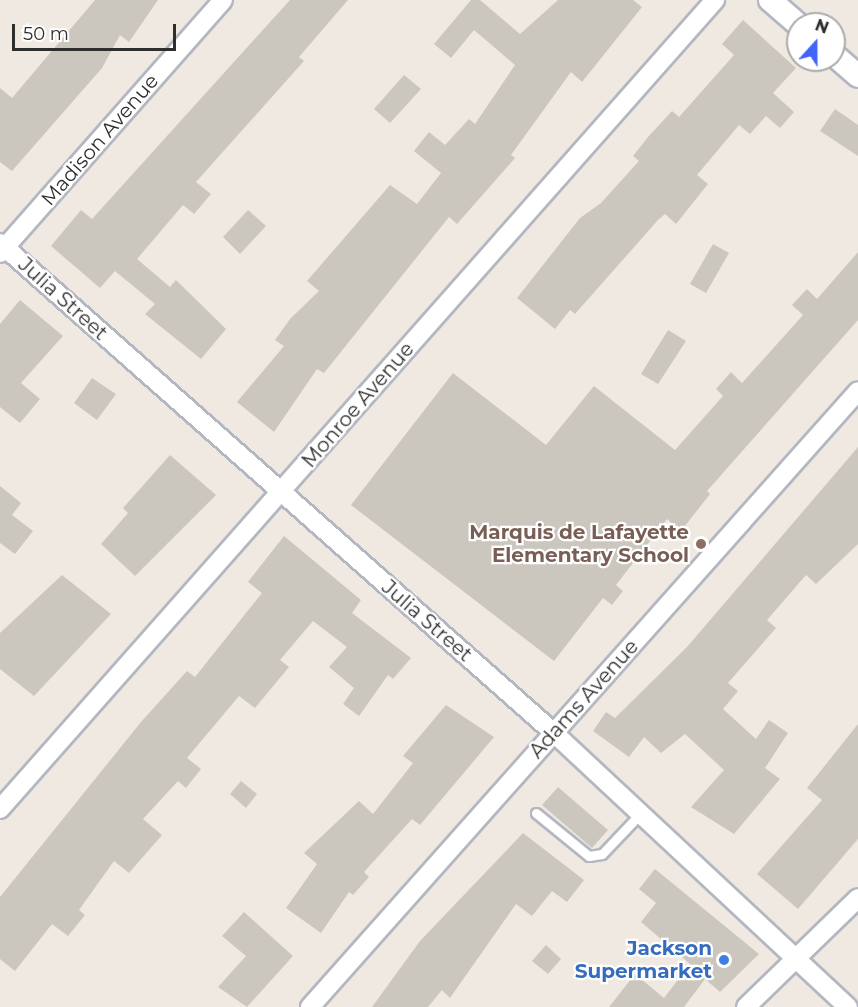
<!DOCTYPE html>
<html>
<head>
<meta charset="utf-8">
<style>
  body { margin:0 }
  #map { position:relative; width:858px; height:1007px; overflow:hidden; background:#efe9e1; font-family:Montserrat,sans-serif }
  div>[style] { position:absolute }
  .building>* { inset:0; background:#cbc7bf }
  .roads { filter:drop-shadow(2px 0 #b4b7c1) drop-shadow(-2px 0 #b4b7c1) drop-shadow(0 2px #b4b7c1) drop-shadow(0 -2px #b4b7c1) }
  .service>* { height:9px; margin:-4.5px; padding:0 4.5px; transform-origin:4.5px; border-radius:4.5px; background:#fff }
  .minor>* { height:18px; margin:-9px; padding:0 9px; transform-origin:9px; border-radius:9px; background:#fff }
  .tertiary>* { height:22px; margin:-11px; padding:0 11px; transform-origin:11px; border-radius:11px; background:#fff }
  .dots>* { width:16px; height:16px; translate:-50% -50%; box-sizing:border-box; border:3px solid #fff; border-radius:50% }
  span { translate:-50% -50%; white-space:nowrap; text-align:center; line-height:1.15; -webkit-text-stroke:4.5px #fff; paint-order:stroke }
  .street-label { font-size:20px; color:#2e2e2e }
  .education-label { font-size:20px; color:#785e54; font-weight:700 }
  .right { translate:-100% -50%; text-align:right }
  .shop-label { font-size:20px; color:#366cbe; font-weight:700 }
  .north { position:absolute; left:786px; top:12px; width:60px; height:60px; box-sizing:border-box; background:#fff; border:2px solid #ababab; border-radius:50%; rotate:21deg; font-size:16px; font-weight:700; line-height:24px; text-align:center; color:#2e2e2e }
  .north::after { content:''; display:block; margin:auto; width:21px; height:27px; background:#4264fb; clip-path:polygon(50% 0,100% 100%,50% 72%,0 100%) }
  .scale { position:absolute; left:12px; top:24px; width:164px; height:27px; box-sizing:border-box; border:3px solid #2e2e2e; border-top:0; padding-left:8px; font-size:18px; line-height:21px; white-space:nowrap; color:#2e2e2e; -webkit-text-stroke:4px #fff; paint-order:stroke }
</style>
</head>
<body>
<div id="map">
  <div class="building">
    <i style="clip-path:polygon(95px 0,158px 0,129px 42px,120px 35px,102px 68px,12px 171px,0 162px,0 88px,12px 98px)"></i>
    <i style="clip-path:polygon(290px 0,348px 0,299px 57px,304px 61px,196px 182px,211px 194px,194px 214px,183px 205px,137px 259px,170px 287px,176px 280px,226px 329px,201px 359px,145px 314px,155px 304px,115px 271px,100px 288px,51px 246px,81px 210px,92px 219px)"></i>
    <i style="clip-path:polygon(471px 0,480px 0,520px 34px,558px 0,633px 0,642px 7px,582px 82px,571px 72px,511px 155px,515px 158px,457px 224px,449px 217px,324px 373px,317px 369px,274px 432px,237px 402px,284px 346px,275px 340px,290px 319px,319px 291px,307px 281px,390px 185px,417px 204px,441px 173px,414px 151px,429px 132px,445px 145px,469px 119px,475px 124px,515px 65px,474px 30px,451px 58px,434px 44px)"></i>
    <i style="clip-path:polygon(743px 20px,796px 68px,773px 93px,794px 112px,780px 128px,766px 116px,750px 134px,739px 125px,697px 175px,708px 184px,676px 224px,665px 214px,658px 220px,575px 314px,570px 310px,555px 329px,517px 298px,580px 218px,601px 203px,639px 161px,633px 156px,648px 137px,672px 111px,679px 117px,734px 55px,722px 44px)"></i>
    <i style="clip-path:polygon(404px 75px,421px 89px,390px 123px,374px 109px)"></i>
    <i style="clip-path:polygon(835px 109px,858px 125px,858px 156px,820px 131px)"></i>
    <i style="clip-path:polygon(248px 210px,266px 226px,240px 254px,223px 237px)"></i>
    <i style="clip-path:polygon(713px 244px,729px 253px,706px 293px,690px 284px)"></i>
    <i style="clip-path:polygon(858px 252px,858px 320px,707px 491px,710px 494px,681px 531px,667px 519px,616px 585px,623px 591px,612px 605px,603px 598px,554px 661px,351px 505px,453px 373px,546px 445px,594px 386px,675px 450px,723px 396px,716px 389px,731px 372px,742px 383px,803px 315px,792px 305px,807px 289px,817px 299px)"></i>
    <i style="clip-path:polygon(20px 300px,63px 336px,21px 383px,40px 399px,20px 423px,0 407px,0 324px)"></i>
    <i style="clip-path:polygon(668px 330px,686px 341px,658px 384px,641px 374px)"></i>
    <i style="clip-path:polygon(92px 378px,116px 394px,97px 420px,74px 403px)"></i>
    <i style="clip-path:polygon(858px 447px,858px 544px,816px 584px,806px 575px,767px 620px,776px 628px,728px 683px,738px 691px,723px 709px,756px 739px,769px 720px,788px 733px,765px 768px,780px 779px,734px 834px,691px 807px,724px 770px,685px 734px,661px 753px,644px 737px,629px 757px,593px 731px,606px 712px,615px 718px,687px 647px)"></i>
    <i style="clip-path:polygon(170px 455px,216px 495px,135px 576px,101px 544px,128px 513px,123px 508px)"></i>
    <i style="clip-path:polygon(0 486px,21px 503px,12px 515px,33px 531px,15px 554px,0 543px)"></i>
    <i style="clip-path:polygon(284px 536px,361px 600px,352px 613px,411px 658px,393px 679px,388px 675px,359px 716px,343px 704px,354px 688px,329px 667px,347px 647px,313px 621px,280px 660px,289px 667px,255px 708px,239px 696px,187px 758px,201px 769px,186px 788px,178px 781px,143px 819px,162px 835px,129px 873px,114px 861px,79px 910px,85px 915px,68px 936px,52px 924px,15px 971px,0 959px,0 897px,141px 722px,187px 671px,195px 677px,262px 593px,248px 582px)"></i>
    <i style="clip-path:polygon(62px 575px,111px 614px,34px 696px,0 669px,0 633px)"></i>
    <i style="clip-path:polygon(446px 705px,494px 737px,420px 825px,412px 819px,364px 872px,369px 877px,353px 895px,349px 892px,321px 933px,286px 908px,317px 864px,304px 853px,359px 801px,373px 814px,413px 763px,403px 756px)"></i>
    <i style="clip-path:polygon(858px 724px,858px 839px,798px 909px,757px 874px,822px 800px,807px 788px)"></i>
    <i style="clip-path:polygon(241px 781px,257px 794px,246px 808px,230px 794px)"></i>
    <i style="clip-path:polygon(558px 787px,608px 830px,592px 848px,542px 805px)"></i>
    <i style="clip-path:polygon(523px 833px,584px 880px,567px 902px,552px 891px,532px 916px,516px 904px,450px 998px,442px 990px,428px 1007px,372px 1007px,420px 941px)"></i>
    <i style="clip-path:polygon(655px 869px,759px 954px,720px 992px,705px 979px,684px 1007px,609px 1007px,635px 974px,664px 998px,690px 964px,641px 922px,656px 903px,639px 889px)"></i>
    <i style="clip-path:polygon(244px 912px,293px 956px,247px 1007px,218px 987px,246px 956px,222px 936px)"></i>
    <i style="clip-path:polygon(546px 945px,561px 959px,548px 974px,532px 961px)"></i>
  </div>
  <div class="roads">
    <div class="service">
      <i style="left:536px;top:813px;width:68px;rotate:39.1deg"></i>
      <i style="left:589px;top:856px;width:13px;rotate:-9deg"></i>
      <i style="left:602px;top:854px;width:57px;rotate:-46.4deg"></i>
    </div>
    <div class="minor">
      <i style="left:0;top:243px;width:740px;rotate:41.49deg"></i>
      <i style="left:554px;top:733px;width:402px;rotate:43deg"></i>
      <i style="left:0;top:253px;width:337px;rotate:-48.6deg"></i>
      <i style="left:0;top:809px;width:1080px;rotate:-48.53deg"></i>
      <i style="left:310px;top:1007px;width:824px;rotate:-48.34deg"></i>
      <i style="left:746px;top:1007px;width:156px;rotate:-44.2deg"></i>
    </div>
    <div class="tertiary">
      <i style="left:770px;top:0;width:37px;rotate:41deg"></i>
      <i style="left:834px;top:55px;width:32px;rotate:41deg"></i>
    </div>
  </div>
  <div class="dots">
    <i style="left:701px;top:544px;background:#8d6e63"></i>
    <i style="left:724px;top:960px;background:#3f7fe0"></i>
  </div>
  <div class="street-label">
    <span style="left:100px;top:140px;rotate:-49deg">Madison Avenue</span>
    <span style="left:63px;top:299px;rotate:42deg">Julia Street</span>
    <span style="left:358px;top:405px;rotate:-49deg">Monroe Avenue</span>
    <span style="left:427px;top:621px;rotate:41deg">Julia Street</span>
    <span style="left:584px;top:699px;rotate:-48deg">Adams Avenue</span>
  </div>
  <div class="education-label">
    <span class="right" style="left:689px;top:544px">Marquis de Lafayette<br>Elementary School</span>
  </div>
  <div class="shop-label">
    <span class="right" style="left:712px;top:960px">Jackson<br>Supermarket</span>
  </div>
  <div class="north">N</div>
  <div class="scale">50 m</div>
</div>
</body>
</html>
